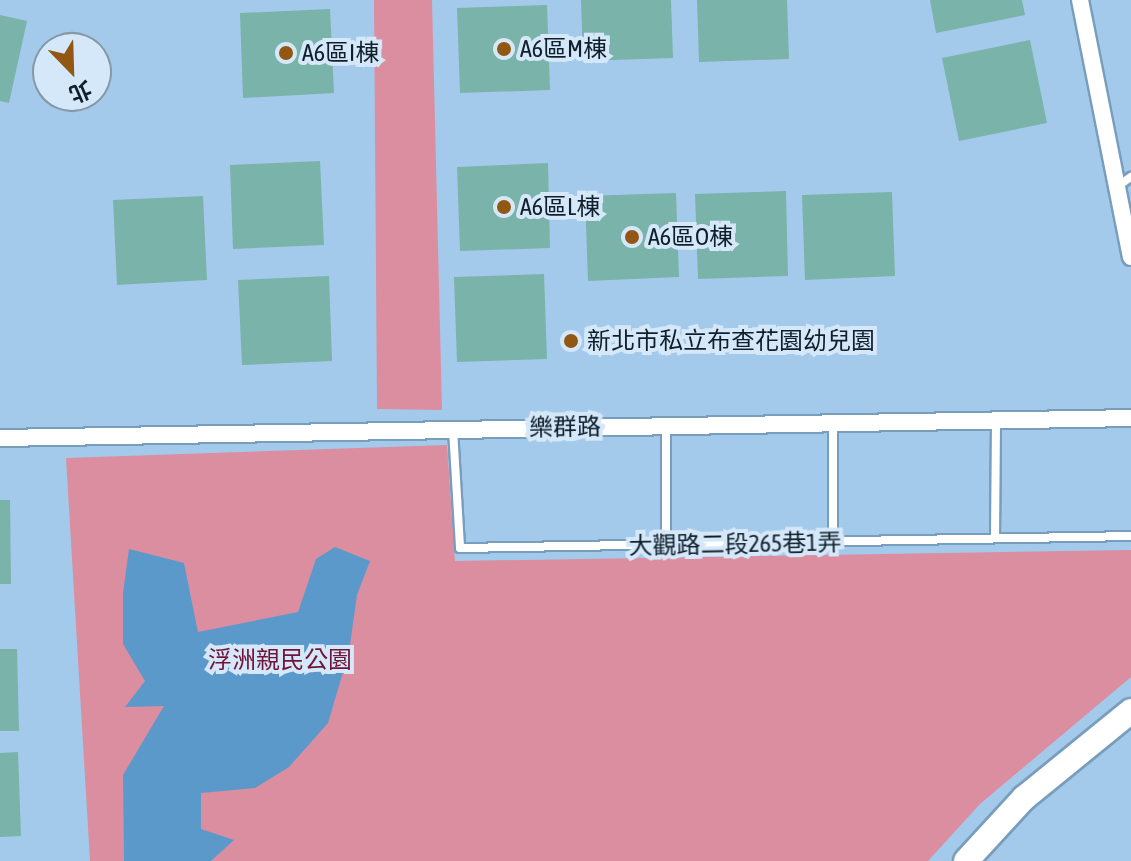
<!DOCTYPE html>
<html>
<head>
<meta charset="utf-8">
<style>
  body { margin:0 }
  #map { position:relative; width:1131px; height:861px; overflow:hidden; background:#a4caeb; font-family:"Asap Condensed","Noto Sans TC",sans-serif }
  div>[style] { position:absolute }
  .green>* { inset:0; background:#db8ea0 }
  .water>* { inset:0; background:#5b99cb }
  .building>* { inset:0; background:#7ab3aa }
  .roads { filter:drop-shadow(2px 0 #799dbc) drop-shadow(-2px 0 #799dbc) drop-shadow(0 2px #799dbc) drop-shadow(0 -2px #799dbc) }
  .service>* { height:8px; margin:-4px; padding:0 4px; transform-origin:4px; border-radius:4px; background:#fff }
  .minor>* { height:16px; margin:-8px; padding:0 8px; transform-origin:8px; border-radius:8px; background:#fff }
  .secondary>* { height:24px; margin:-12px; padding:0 12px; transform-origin:12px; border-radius:12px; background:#fff }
  .dots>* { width:22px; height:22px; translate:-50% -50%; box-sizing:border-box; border:4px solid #d5e8f9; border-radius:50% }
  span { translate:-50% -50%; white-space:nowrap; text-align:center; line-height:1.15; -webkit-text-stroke:8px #d5e8f9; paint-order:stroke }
  .poi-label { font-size:24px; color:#101f2a }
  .left { translate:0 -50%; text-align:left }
  .street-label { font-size:24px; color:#101f2a }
  .park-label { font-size:24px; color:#711437 }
  .north { position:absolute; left:32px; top:32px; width:80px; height:80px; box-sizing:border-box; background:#d5e8f9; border:2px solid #8698a6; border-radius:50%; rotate:157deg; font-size:22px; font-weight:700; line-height:32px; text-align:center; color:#101f2a }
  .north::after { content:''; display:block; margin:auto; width:28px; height:36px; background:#915713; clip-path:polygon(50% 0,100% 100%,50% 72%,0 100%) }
</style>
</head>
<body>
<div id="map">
  <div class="green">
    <i style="clip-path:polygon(374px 0,432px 0,442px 410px,377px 409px)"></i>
    <i style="clip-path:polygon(447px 445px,455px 561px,1131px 550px,1131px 677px,980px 804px,928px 861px,90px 861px,66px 458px)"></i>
  </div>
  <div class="water">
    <i style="clip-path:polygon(335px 547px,370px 561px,357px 595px,349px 652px,328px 723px,289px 767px,255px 788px,201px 793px,201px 829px,234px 840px,211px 861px,124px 861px,123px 775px,164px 706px,125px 707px,145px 681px,123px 644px,123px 593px,129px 549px,184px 563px,198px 632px,298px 612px,316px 559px)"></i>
  </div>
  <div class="building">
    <i style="clip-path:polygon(581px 0,671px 0,673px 58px,583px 61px)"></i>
    <i style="clip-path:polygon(697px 0,787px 0,789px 59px,699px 62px)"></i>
    <i style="clip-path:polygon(930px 0,1022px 0,1025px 15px,936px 33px)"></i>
    <i style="clip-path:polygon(547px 5px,550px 90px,460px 93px,457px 8px)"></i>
    <i style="clip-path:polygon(330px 9px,334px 93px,243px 98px,240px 13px)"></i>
    <i style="clip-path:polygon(0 15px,27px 21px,9px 103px,0 101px)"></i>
    <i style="clip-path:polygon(1030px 40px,1047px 123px,959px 141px,942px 58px)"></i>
    <i style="clip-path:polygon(320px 161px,324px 245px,233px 249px,230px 165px)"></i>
    <i style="clip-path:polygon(548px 163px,550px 248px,460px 251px,457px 167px)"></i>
    <i style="clip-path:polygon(786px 191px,788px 276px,698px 279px,695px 194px)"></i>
    <i style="clip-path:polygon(892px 192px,895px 276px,805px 280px,802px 195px)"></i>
    <i style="clip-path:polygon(676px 193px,679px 277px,588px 281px,585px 196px)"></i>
    <i style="clip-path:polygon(203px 196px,207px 280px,117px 285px,113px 200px)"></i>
    <i style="clip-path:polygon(544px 274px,547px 359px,457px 362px,454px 277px)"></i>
    <i style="clip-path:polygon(329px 276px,332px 361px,242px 365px,238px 280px)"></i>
    <i style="clip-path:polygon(0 500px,10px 500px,11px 584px,0 584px)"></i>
    <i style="clip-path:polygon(0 649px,17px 649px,19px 731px,0 731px)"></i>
    <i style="clip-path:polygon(18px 752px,21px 836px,0 837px,0 753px)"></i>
  </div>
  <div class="roads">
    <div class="service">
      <i style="left:1118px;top:186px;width:16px;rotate:-35deg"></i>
      <i style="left:453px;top:429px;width:119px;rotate:86.6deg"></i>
      <i style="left:460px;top:548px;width:671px;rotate:-1.02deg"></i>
      <i style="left:995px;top:538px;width:118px;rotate:-89.5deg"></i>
      <i style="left:833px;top:542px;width:119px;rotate:-90deg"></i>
      <i style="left:666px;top:545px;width:119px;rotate:-90deg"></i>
    </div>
    <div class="minor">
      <i style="left:1080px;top:0;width:262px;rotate:78.8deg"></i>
      <i style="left:0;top:438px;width:1131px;rotate:-1.01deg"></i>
    </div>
    <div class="secondary">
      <i style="left:966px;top:861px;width:86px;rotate:-47.4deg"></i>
      <i style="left:1024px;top:798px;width:138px;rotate:-39.1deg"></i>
    </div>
  </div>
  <div class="dots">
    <i style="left:504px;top:49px;background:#915713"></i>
    <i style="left:286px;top:53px;background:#915713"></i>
    <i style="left:504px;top:207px;background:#915713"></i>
    <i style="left:632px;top:237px;background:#915713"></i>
    <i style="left:571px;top:341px;background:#915713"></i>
  </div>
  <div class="poi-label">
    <span class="left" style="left:520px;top:49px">A6區M棟</span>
    <span class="left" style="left:302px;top:53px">A6區I棟</span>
    <span class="left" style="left:520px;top:207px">A6區L棟</span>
    <span class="left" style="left:648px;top:237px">A6區O棟</span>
    <span class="left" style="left:587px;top:341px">新北市私立布查花園幼兒園</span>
  </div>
  <div class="street-label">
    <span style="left:565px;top:427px;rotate:-1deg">樂群路</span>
    <span style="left:735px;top:544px;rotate:-1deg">大觀路二段265巷1弄</span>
  </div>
  <div class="park-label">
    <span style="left:280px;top:660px">浮洲親民公園</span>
  </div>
  <div class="north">北</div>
</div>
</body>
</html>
